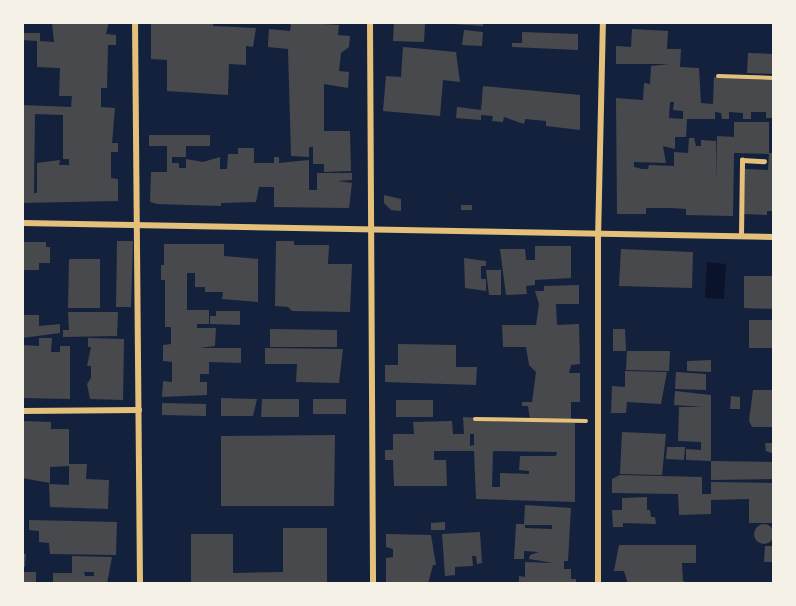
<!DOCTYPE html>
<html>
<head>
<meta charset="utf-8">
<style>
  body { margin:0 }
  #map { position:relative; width:796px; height:606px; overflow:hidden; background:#14213d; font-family:"Space Grotesk",sans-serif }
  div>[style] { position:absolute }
  .water>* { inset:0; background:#0b132b }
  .building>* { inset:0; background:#48494c }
  .round { border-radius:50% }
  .path>* { height:4px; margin:-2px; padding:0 2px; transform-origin:2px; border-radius:2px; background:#e5c07b }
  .service>* { height:4.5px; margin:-2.25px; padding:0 2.25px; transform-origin:2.25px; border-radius:2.25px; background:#e5c07b }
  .minor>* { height:6px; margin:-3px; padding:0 3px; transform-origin:3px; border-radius:3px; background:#e5c07b }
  span { translate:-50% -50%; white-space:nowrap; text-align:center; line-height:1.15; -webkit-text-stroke:6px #f6f1e7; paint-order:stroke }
  .frame { position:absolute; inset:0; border:24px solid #f6f1e7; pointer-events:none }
</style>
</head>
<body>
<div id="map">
  <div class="water">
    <i style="clip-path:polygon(707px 262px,726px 264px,724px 299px,705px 298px)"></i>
  </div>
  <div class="building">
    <i style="clip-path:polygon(evenodd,109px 22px,106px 34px,116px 35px,116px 45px,108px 45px,107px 88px,101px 88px,101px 107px,115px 108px,112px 143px,118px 143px,118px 152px,111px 152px,111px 178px,118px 179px,118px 201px,22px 203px,22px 105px,71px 107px,72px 96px,59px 96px,60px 68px,37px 67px,37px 41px,22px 40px,22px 33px,40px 33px,40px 41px,54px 42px,52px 23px,109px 22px,35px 114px,63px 115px,63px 159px,69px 159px,69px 165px,59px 165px,60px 160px,37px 163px,37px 193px,34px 193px,35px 114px)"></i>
    <i style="clip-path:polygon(151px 22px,213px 22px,213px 26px,256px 28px,253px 47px,246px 46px,246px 65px,229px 64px,228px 95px,167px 91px,167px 60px,151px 59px)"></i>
    <i style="clip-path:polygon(291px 22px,339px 25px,338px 35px,350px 36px,349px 47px,341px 53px,339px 71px,349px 72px,348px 88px,324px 84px,324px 131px,350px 131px,351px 171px,324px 172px,324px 164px,313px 164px,313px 147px,309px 147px,309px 157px,291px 156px,288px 49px,268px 47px,268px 44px,269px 29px,290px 31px)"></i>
    <i style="clip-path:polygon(454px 22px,483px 22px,483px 26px,453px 24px)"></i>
    <i style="clip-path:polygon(394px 23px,425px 24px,424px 42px,393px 41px)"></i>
    <i style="clip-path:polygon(evenodd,632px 29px,668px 31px,667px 49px,681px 49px,680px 67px,699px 68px,701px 103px,713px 104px,714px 77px,774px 79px,774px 118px,766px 118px,766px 112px,751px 112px,751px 119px,743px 119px,743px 113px,729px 112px,729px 119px,722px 119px,721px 113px,715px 112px,715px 119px,687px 119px,686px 137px,675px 137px,675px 149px,663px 146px,666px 163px,634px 162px,634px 167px,642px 169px,648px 169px,649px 165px,674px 166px,674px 152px,688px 153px,689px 138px,694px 138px,696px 146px,701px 146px,701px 140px,716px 141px,716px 181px,717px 136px,734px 137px,734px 122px,769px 122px,769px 154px,734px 153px,733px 216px,686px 215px,686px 209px,671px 208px,646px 208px,646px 214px,617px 214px,616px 98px,643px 100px,644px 83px,650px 84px,651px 66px,669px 64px,616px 64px,616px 46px,631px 47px,632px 29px,670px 102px,674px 102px,673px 110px,683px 111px,683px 119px,669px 118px,670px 102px)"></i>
    <i style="clip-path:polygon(464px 30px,483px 32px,482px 46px,462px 45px)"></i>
    <i style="clip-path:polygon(522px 32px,578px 34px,578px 50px,512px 47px,512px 43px,522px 43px)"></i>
    <i style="clip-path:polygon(403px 47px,456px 52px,460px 82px,443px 80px,440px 116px,383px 111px,386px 76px,401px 77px)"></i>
    <i style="clip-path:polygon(748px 53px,774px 54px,774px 74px,747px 73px)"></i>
    <i style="clip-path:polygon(483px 86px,580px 95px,580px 130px,546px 126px,546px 121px,525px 119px,524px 124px,504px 117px,503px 122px,492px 121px,493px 116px,481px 115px,481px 120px,456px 118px,457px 107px,481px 110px)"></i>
    <i style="clip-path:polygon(149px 135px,210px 135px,210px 146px,186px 146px,186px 157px,172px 157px,172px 163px,179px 163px,179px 168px,186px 168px,186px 159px,203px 162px,220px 157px,220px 169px,227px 169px,228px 154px,238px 154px,238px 148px,254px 148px,254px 163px,274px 163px,274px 157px,279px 157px,279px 163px,309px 160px,309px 190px,317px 190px,317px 173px,352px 173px,352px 180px,338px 181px,352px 183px,349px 208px,274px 207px,274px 187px,259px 187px,256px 202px,221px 203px,221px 206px,157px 204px,150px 202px,151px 172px,167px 172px,167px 146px,149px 146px)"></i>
    <i style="clip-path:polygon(769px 153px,774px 153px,774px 211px,767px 211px,767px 215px,744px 214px,745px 169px,768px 170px)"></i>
    <i style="clip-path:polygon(384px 195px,401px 199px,401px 211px,391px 210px,384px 203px)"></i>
    <i style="clip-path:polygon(461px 205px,472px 205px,472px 210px,461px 210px)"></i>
    <i style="clip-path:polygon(117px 241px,133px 241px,131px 307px,116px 307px)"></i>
    <i style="clip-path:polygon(276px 241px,294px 241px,294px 245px,329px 245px,328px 264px,352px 264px,350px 312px,292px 311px,288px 307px,275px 306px)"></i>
    <i style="clip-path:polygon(22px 242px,46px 242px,46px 247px,50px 247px,50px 263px,39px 263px,39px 270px,22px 270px)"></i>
    <i style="clip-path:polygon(164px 244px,224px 244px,224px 256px,258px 259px,258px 302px,222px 299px,223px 292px,205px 292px,205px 287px,195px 287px,195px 273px,187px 273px,187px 310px,209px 310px,209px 324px,197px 324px,197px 328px,216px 328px,215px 346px,199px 348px,241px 348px,241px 363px,209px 362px,209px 374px,200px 374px,200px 382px,207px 382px,207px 395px,162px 397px,163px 381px,172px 382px,172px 362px,163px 361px,163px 345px,171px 344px,171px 327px,165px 327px,165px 280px,161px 280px,161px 265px,164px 265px)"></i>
    <i style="clip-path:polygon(535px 246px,571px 246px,571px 278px,535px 280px,535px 285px,526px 286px,527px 294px,506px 295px,500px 249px,525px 249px,526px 260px,535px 260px)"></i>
    <i style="clip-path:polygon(621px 249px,693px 252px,692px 288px,619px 286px)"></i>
    <i style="clip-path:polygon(464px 258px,486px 261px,486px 266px,481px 266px,481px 279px,486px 279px,486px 291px,465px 288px)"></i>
    <i style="clip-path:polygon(69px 259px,100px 259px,100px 308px,68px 308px)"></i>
    <i style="clip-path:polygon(486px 270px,501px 270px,501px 295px,489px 295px)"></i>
    <i style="clip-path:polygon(744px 276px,774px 276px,774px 309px,744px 308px)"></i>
    <i style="clip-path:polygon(579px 285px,579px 304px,556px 304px,557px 325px,579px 324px,580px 364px,571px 365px,569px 373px,580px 373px,580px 402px,571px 402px,571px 421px,530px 419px,528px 406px,522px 406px,522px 402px,532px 402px,536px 372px,529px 365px,526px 347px,503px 347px,502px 325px,536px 325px,539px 304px,535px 291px,544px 291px,544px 286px)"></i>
    <i style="clip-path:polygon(216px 311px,240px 311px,240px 325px,210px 324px,210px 316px,216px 316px)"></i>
    <i style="clip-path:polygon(68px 312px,118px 312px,117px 336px,63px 337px,63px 330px,69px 330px)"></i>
    <i style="clip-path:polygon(22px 315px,39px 315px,39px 326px,60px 324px,60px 333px,22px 338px)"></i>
    <i style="clip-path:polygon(749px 320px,774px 320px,774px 348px,749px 348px)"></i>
    <i style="clip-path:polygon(270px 329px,337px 330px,337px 347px,270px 347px)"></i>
    <i style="clip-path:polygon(613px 329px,625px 329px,626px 351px,613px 351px)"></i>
    <i style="clip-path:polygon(39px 338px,52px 338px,51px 352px,60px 352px,60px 346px,70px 346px,70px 399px,22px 398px,22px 345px,39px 346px)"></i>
    <i style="clip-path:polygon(88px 338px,124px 339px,123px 400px,90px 399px,87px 384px,91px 378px,91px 366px,87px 366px,91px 347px,88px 347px)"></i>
    <i style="clip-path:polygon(398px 344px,456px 345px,456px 367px,477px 367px,476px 385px,385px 382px,385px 365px,398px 365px)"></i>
    <i style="clip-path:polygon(265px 348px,343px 349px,339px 383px,296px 382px,297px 364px,265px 364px)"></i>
    <i style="clip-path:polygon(627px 351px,670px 351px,669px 371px,626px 370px)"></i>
    <i style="clip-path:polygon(711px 360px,711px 372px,687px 371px,687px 361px)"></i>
    <i style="clip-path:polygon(625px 371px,667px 372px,661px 404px,627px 402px,626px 413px,611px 413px,612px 386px,625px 387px)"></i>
    <i style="clip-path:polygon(676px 372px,706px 374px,706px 390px,675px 389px)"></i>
    <i style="clip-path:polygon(753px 390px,774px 390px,774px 427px,752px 427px,749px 421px)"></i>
    <i style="clip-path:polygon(675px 391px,711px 395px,711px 461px,686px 460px,686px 449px,701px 450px,701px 442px,678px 441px,679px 407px,703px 407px,674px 405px)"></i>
    <i style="clip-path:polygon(731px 396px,740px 397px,740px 409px,730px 409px)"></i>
    <i style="clip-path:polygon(221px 398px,257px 399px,253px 416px,221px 416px)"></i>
    <i style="clip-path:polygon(262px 399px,299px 399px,299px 417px,261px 417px)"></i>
    <i style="clip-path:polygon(313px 399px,346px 399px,346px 414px,313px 414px)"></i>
    <i style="clip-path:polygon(396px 400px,433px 400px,433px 417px,396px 417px)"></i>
    <i style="clip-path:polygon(162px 403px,206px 404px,206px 416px,162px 415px)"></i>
    <i style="clip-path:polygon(evenodd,463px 417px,575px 423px,575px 502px,476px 499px,474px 451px,434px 451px,434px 460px,446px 460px,447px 486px,394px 486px,393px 460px,385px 460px,385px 450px,393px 450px,393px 434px,414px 434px,413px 422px,452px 421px,453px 434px,464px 434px,463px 417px,470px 434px,474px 434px,474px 445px,470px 446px,470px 434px,463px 417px,493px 451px,557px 452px,556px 456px,520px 456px,519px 470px,529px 471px,529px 474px,500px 473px,500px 487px,492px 487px,493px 451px)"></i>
    <i style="clip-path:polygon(22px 421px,51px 422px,51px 429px,69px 429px,69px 464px,87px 464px,86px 479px,109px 480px,108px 509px,50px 507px,49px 484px,69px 485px,69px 466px,50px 467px,50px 483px,22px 478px)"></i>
    <i style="clip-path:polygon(622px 432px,666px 434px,662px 475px,620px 474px)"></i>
    <i style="clip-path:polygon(335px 435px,334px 506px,221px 506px,221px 436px)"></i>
    <i style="clip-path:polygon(765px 443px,774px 443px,774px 454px,766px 451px)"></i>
    <i style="clip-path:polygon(667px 447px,685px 447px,684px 460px,666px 459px)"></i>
    <i style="clip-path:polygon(711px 461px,774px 462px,774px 479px,711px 480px)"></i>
    <i style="clip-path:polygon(620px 475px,702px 477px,702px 494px,711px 494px,711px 482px,774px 483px,774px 523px,749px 523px,749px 499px,711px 500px,711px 514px,679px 515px,678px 494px,612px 493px,612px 479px)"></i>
    <i style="clip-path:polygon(647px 497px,647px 510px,650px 510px,651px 517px,655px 517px,656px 524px,623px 523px,623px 527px,613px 527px,612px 510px,622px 510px,622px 498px)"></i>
    <i style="clip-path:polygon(evenodd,525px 505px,571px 508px,568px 561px,564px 561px,564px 569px,571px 569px,571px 579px,576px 579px,576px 584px,519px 584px,519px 576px,525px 577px,525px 562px,554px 563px,529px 559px,530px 555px,539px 552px,524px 551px,524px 559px,514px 559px,516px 524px,524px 524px,525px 505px,525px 525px,552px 525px,552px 529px,525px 528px,525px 525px)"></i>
    <i style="clip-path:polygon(29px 520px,117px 522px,116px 555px,50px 554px,49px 543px,39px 542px,39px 531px,29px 530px)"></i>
    <i style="clip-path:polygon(445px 522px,445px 530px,431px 530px,431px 523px)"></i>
    <i class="round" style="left:754px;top:524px;width:20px;height:20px"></i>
    <i style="clip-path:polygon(283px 528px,327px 528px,327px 584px,191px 584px,191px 534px,233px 534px,233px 573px,283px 572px)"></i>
    <i style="clip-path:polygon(480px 532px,482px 563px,477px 564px,476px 556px,472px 556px,473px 566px,455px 567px,455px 575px,445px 576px,442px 534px)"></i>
    <i style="clip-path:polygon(386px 534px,431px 535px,436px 565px,433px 565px,428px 584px,386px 584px,386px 558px,393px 557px,393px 549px,386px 547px)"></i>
    <i style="clip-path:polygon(619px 545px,696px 545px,696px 563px,682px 563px,683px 581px,690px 584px,628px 584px,624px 571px,614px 571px)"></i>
    <i style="clip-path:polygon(765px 546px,774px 546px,774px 562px,764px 562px)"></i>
    <i style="clip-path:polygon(22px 554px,26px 554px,25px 567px,22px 567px)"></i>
    <i style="clip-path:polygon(evenodd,72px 556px,112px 557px,107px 584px,53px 584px,53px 573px,72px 573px,72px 556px,84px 572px,94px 572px,94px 576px,85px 576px,84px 572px)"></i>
    <i style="clip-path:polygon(22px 572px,36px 572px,36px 584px,22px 584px)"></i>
  </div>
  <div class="path">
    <i style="left:718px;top:76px;width:56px;rotate:2deg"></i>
    <i style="left:475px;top:419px;width:111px;rotate:1deg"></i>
  </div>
  <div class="service">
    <i style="left:741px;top:235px;width:75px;rotate:-89.2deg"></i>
    <i style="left:742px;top:160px;width:22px;rotate:3deg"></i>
  </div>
  <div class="minor">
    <i style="left:135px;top:22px;width:562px;rotate:89.49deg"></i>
    <i style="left:370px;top:22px;width:562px;rotate:89.69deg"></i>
    <i style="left:22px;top:223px;width:752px;rotate:1.07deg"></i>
    <i style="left:22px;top:411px;width:117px;rotate:-0.5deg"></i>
    <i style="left:598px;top:584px;width:345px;rotate:-90deg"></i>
    <i style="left:598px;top:239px;width:217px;rotate:-88.7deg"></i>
  </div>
  <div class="frame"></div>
</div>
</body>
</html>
